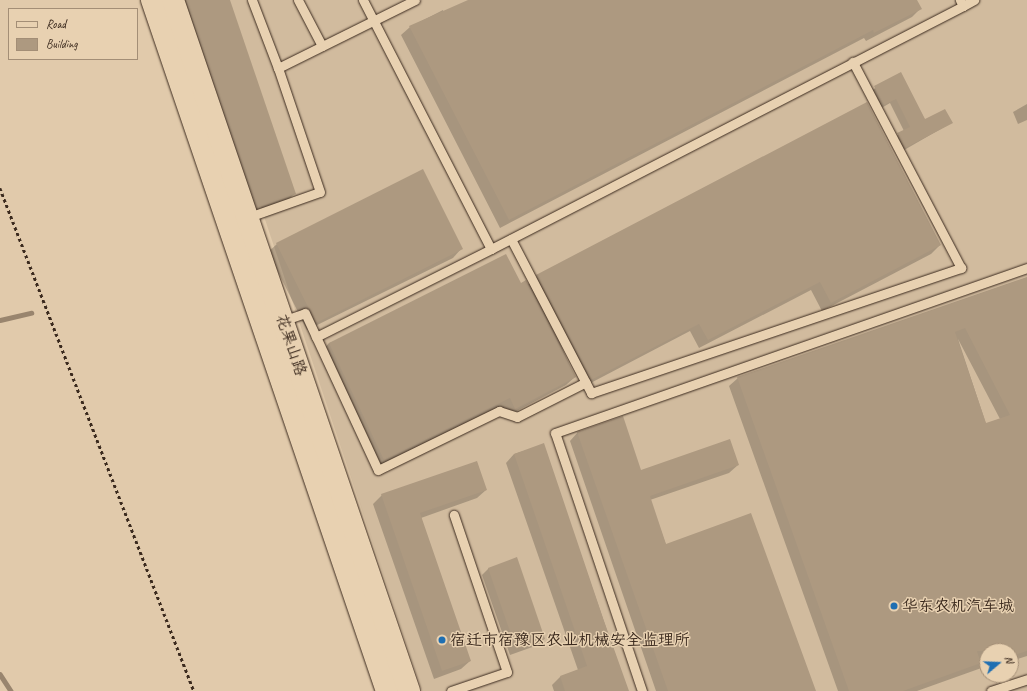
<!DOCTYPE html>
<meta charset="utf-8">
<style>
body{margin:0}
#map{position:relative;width:1027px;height:691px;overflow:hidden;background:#e1caab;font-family:Caveat,"LXGW WenKai TC",sans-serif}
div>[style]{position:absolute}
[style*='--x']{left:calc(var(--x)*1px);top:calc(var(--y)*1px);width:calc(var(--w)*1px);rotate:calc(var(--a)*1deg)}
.built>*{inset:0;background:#d1bb9e}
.shadow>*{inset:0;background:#0003}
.stream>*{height:4.5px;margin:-2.25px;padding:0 2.25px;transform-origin:2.25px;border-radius:2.25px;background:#99856e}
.building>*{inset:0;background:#ad9980}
.path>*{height:2.5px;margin-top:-1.25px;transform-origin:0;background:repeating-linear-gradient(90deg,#3b2a1e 0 3px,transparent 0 6px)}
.roads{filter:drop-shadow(0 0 1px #3b2a1e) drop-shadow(0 0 1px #3b2a1e)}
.service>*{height:9px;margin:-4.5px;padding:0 4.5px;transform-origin:4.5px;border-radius:4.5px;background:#e8d1b1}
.tertiary>*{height:22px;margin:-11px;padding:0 11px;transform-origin:11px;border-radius:11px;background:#e8d1b1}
.dots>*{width:11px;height:11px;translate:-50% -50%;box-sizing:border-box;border:2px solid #e8d1b1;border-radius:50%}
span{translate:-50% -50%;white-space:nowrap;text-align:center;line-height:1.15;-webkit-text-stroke:3px #e8d1b1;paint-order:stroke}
.street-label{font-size:16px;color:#3b2a1e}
.poi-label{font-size:16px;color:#3b2a1e}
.left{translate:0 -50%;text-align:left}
.legend{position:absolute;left:8px;top:8px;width:130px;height:52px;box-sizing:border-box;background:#e8d1b1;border:1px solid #a38e76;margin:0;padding:5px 7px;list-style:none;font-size:12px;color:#3b2a1e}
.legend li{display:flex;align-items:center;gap:8px;height:20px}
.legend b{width:20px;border:1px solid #a38e76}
.north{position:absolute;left:979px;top:643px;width:40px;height:40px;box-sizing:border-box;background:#e8d1b1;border:1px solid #a38e76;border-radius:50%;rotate:71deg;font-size:11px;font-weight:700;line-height:16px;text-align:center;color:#3b2a1e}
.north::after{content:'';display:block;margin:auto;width:14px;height:18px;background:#1f6fb2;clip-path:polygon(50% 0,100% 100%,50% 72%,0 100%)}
</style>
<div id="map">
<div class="built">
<div style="clip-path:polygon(evenodd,192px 0,1027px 0,1027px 691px,422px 691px,192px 0,987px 651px,1011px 651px,1011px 675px,987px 675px,987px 651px)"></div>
</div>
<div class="shadow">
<div style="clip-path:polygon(176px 0,229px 0,294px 194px,286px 202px,249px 216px)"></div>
<div style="clip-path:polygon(471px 0,916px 0,920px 9px,912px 17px,866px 41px,864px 38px,500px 228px,401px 35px,410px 27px,443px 10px,444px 14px)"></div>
<div style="clip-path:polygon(900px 73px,925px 120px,951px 123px,899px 153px,892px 139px,904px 131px,890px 103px,878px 110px,869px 92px)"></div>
<div style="clip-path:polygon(1027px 104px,1027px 120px,1018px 124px,1013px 112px)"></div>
<div style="clip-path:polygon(277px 244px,461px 249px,453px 258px,307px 330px,268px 252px)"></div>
<div style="clip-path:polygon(940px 245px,931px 254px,822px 311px,811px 290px,699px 348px,690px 331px,583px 387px,558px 339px,575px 377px,566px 385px,507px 416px,501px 406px,375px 468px,321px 352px,329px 343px,521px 284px,527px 285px,537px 276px)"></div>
<div style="clip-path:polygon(evenodd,1027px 278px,1027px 656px,1011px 661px,1011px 651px,987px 651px,987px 666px,917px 691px,838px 691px,729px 386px,738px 378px,1027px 278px,958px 339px,1000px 419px,986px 424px,958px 339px)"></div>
<div style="clip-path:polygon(578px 432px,641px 471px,738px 465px,729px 473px,650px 500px,666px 545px,815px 691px,656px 691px,570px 441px)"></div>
<div style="clip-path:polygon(543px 445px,628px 691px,554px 691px,552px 685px,560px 677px,578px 670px,506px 463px,514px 454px)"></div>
<div style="clip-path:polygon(486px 490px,477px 498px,421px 518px,470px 661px,461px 669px,434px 679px,373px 504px,382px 495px)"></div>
<div style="clip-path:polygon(489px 568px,544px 639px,538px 645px,510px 655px,482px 575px)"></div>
</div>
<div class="stream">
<div style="--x:0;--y:320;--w:32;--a:-13"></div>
<div style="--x:0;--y:674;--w:20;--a:57"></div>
</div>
<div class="building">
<div style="clip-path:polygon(187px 0,230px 0,296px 194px,257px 208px)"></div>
<div style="clip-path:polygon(468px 0,917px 0,922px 9px,874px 33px,873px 30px,509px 220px,409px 26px)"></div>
<div style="clip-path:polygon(901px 72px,925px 119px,945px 109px,953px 123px,905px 148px,897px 133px,910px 127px,896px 99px,884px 105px,874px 86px)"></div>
<div style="clip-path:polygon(867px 102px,941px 245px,831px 303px,820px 282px,708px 340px,699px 324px,591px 380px,536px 275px)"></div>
<div style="clip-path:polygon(423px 169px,463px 249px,316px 323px,276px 243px)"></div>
<div style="clip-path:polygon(506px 254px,521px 283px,526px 280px,576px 377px,515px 409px,510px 398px,384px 460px,329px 343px)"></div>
<div style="clip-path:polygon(evenodd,1027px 277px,1027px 651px,1011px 656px,1011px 651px,977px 651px,981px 663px,903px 691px,849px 691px,737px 377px,1027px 277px,965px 328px,1010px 415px,986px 423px,955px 332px,965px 328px)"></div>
<div style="clip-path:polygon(623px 416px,641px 470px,730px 439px,739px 465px,650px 496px,666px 544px,751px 513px,816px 691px,668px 691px,577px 432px)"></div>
<div style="clip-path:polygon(544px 443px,604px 621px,629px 691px,565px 691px,560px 676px,587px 666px,514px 454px)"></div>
<div style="clip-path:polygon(477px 461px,487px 490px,420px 513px,471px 661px,442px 671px,381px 494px)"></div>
<div style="clip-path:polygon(517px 557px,545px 639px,516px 649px,488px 568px)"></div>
</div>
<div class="path">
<div style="--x:0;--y:188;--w:539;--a:68.91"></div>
</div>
<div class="roads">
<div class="service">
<div style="--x:252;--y:0;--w:73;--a:69.1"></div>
<div style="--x:298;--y:0;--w:52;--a:62.4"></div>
<div style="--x:363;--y:0;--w:280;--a:62.8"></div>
<div style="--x:491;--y:249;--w:531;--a:-27.24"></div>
<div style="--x:963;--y:6;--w:7;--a:-117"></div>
<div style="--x:963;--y:6;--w:13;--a:-29"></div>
<div style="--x:246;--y:218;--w:78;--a:-19.4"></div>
<div style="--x:320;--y:192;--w:131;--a:-108.7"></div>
<div style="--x:278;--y:68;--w:153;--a:-26.4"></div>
<div style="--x:511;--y:239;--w:174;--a:62.5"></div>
<div style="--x:591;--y:393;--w:391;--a:-18.7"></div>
<div style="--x:961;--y:268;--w:233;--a:-117.7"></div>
<div style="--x:282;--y:321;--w:24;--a:-19"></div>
<div style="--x:305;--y:313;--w:173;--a:65.1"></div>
<div style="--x:378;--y:470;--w:135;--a:-26"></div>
<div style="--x:499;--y:411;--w:19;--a:18"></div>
<div style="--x:517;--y:417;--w:77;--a:-26.9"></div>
<div style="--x:316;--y:337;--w:196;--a:-26.7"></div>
<div style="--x:451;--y:691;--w:59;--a:-18.7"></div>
<div style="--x:507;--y:672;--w:166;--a:-108.7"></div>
<div style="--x:642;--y:691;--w:272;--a:-108.6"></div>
<div style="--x:555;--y:433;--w:500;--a:-19.27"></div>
<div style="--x:991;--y:691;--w:38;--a:-18"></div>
</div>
<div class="tertiary">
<div style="--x:152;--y:0;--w:730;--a:71.22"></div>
<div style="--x:173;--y:0;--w:730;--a:71.14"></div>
</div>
</div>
<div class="dots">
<div style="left:894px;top:606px;background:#1f6fb2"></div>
<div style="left:442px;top:640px;background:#1f6fb2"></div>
</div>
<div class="street-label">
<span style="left:291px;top:345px;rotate:71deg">花果山路</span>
</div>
<div class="poi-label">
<span class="left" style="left:902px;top:606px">华东农机汽车城</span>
<span class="left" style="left:450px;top:640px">宿迁市宿豫区农业机械安全监理所</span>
</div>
<ul class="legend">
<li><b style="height:5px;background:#e8d1b1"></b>Road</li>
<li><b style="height:11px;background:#ad9980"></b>Building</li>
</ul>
<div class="north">N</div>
</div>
